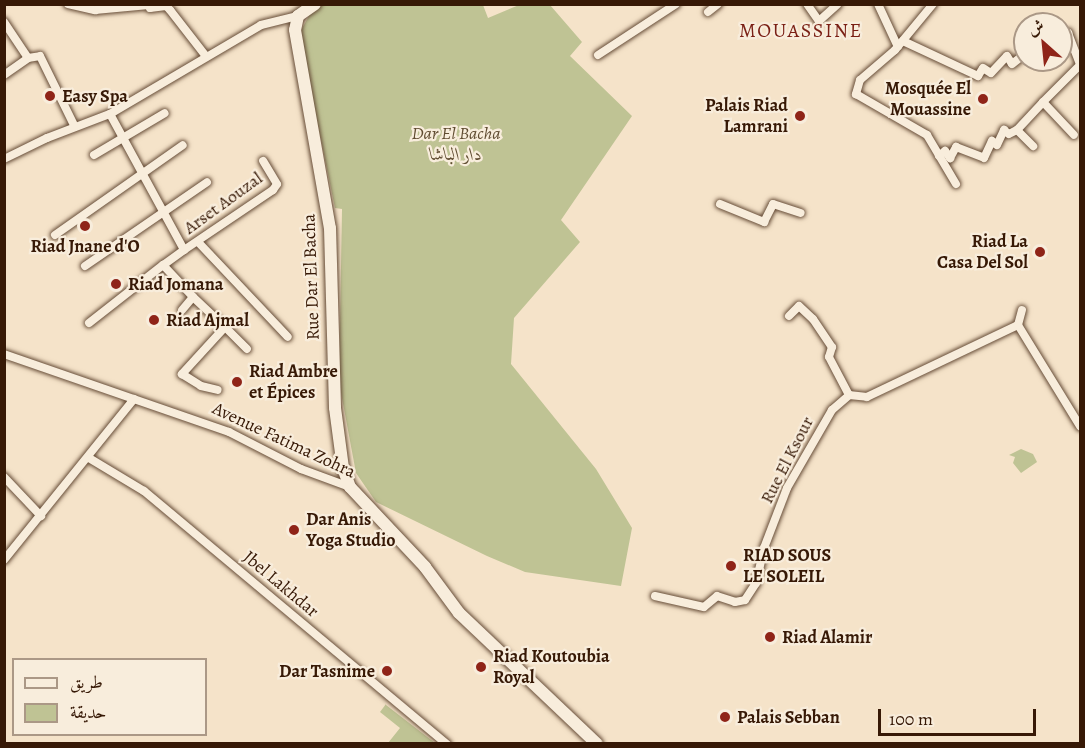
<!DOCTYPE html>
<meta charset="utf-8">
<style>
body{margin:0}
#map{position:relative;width:1085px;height:748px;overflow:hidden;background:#f5e3c9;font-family:Alegreya,Amiri,serif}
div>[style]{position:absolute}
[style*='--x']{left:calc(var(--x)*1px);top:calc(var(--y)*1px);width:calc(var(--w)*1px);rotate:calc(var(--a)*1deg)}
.green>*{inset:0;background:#bfc394}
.roads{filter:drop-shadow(0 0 2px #664c37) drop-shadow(0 0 2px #664c37)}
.street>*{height:8px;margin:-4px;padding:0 4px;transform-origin:4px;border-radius:4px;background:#f8eddc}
.secondary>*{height:12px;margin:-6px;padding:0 6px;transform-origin:6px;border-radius:6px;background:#f8eddc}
.dots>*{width:16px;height:16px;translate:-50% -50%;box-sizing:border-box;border:3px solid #f8eddc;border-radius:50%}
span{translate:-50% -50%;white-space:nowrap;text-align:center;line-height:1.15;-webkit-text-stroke:4.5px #f8eddc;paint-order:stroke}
.poi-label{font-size:18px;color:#371906;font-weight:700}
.right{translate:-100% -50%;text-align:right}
.left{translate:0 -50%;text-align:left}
.park-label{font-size:18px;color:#604c31;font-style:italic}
.street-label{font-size:18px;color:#371906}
.neighbourhood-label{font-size:20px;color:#7a1f14;letter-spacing:1.5px}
.frame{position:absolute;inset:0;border:6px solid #371906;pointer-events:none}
.legend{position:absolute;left:12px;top:658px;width:195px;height:78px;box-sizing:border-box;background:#f8eddc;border:2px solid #ab9886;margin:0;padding:8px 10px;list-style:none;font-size:18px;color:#371906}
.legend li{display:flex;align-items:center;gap:12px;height:30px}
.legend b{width:30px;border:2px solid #ab9886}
.north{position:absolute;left:1013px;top:12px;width:60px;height:60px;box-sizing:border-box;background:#f8eddc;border:2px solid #ab9886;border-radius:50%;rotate:333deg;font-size:16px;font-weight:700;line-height:24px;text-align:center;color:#371906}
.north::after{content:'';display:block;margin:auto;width:21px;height:27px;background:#8f2418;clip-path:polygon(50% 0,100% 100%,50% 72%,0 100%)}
.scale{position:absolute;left:878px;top:709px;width:158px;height:27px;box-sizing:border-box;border:3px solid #371906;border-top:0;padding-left:8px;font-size:18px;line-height:21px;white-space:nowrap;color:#371906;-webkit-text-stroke:4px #f8eddc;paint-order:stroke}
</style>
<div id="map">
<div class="green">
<div style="clip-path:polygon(322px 5px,483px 5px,488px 18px,519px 5px,550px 5px,582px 42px,570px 56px,632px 116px,561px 220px,580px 242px,514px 318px,511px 364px,596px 469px,632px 528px,621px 586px,525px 572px,487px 556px,376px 502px,356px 473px,339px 382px,342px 209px,335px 208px,299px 34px,310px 14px)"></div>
<div style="clip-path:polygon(1021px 449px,1033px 454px,1037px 462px,1021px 473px,1013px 463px,1015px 457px,1009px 455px)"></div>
<div style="clip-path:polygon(386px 704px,386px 705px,435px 743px,388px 743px,400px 728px,380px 712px)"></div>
</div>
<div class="roads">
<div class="street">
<div style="--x:68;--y:4;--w:28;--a:13"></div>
<div style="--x:95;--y:10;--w:54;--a:-5.3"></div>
<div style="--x:149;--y:4;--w:4;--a:76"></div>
<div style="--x:150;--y:8;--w:16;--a:-7"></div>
<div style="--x:166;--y:6;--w:6;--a:45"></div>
<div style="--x:170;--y:10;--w:57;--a:52.1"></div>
<div style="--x:807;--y:4;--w:21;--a:55"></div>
<div style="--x:819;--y:21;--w:25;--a:-42"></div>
<div style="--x:878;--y:4;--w:47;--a:65.1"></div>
<div style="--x:933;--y:4;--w:60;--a:129.6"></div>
<div style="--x:895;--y:50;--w:46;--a:139.4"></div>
<div style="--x:860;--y:80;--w:15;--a:106"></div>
<div style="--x:856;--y:94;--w:82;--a:30"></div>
<div style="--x:927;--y:135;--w:57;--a:59.4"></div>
<div style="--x:708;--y:12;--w:13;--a:-39"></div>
<div style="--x:4;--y:22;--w:43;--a:56.3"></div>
<div style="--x:1061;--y:36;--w:8;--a:-23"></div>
<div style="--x:1068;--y:33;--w:33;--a:69"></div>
<div style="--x:903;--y:41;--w:83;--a:25"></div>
<div style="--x:978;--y:76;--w:9;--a:-58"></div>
<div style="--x:983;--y:68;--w:9;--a:32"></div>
<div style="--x:991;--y:73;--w:23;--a:-47"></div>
<div style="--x:1007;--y:56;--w:9;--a:58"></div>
<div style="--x:1012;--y:64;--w:16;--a:-38"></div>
<div style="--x:598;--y:55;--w:93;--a:-33.2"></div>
<div style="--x:4;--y:75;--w:29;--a:-35"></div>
<div style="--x:28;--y:58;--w:12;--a:-9"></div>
<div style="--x:40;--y:56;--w:79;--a:63.8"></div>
<div style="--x:1043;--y:102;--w:52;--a:-45"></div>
<div style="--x:110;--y:114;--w:155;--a:61.4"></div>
<div style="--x:184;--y:250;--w:26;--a:144"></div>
<div style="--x:163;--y:265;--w:44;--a:46.8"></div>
<div style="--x:193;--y:297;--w:17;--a:130"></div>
<div style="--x:1017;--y:130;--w:38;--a:-47"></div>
<div style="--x:1043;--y:102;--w:45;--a:46.8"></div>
<div style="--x:94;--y:155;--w:82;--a:-30.6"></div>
<div style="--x:939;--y:156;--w:8;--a:-40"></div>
<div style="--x:945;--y:151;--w:9;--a:54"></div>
<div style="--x:950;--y:158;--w:13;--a:-61"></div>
<div style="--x:956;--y:147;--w:30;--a:21"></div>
<div style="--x:984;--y:158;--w:19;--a:-65"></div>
<div style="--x:992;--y:141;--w:6;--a:39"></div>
<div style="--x:997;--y:145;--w:17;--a:-65"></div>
<div style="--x:1004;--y:130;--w:6;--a:39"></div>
<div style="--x:1009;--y:134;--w:9;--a:-27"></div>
<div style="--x:1017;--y:130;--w:23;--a:45"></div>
<div style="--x:4;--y:159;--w:48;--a:-26"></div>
<div style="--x:47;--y:138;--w:67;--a:-20.9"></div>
<div style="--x:110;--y:114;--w:175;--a:-30.5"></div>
<div style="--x:261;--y:25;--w:38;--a:-14"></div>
<div style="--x:720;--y:204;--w:48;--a:22.2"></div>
<div style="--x:764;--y:222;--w:20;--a:-63"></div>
<div style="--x:773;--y:204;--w:29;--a:18"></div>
<div style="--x:55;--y:235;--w:156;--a:-35.1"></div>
<div style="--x:199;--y:243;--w:129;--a:46.6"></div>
<div style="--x:184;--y:250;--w:107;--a:-34"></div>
<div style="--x:273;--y:190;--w:7;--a:-56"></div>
<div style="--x:277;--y:184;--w:27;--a:-121"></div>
<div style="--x:85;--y:266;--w:148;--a:-34.5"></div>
<div style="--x:193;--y:297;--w:44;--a:43.2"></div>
<div style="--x:225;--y:327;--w:64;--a:132.5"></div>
<div style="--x:182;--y:374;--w:22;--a:32"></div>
<div style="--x:201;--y:386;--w:17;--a:13"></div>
<div style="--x:1022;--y:310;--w:16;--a:105"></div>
<div style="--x:1018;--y:325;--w:119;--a:58.5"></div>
<div style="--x:789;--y:316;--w:14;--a:-45"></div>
<div style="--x:799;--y:306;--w:19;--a:43"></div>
<div style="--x:813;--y:319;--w:34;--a:56"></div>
<div style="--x:832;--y:347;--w:10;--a:107"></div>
<div style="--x:829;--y:357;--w:43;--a:62.2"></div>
<div style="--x:89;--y:323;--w:94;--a:-38.1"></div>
<div style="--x:225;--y:327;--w:31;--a:45"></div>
<div style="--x:4;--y:354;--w:238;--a:19.1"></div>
<div style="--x:229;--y:432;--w:81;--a:27.2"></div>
<div style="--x:301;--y:469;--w:52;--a:20.2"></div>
<div style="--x:89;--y:458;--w:64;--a:31"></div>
<div style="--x:144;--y:491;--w:395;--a:39.9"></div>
<div style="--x:4;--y:477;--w:54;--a:46.5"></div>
<div style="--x:4;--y:560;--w:207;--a:-51.1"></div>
<div style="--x:655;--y:596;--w:50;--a:12.7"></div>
<div style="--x:704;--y:607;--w:17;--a:-40"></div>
<div style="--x:717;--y:596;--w:19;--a:18"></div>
<div style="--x:735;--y:602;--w:10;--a:-11"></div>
<div style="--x:745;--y:600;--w:20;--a:-57"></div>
<div style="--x:756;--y:583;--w:36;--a:-77"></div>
<div style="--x:764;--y:548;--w:64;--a:-69"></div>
<div style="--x:787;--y:488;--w:90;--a:-60"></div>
<div style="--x:832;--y:410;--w:23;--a:-41"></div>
<div style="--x:849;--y:395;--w:18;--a:6"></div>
<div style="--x:867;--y:397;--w:167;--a:-25.5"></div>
</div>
<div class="secondary">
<div style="--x:315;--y:4;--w:21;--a:145"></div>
<div style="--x:298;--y:16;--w:14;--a:102"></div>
<div style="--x:295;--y:30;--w:201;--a:80"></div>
<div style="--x:330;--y:228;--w:180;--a:88.4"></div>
<div style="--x:335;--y:408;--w:61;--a:82.4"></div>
<div style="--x:343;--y:468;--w:20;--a:70"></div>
<div style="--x:350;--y:487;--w:110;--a:46.8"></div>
<div style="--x:425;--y:567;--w:57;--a:53.5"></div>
<div style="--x:459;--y:613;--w:190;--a:43.5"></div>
</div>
</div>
<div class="dots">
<div style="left:50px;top:96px;background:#8f2418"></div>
<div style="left:983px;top:99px;background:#8f2418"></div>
<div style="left:800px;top:116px;background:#8f2418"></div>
<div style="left:85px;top:226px;background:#8f2418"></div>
<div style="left:1040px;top:252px;background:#8f2418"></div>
<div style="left:116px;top:284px;background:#8f2418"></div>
<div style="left:154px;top:320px;background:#8f2418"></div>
<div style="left:237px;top:382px;background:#8f2418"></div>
<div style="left:294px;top:530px;background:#8f2418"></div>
<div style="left:731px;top:566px;background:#8f2418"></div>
<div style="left:770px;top:637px;background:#8f2418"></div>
<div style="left:481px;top:667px;background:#8f2418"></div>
<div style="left:387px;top:671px;background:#8f2418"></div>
<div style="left:725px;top:717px;background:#8f2418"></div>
</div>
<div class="poi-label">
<span class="right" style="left:971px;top:99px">Mosquée El<br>Mouassine</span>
<span class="left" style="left:62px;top:96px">Easy Spa</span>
<span class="right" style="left:788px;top:116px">Palais Riad<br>Lamrani</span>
<span class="right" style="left:1028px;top:252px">Riad La<br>Casa Del Sol</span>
<span style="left:85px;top:246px">Riad Jnane d'O</span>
<span class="left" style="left:128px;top:284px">Riad Jomana</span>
<span class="left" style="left:166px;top:320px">Riad Ajmal</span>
<span class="left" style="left:249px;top:382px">Riad Ambre<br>et Épices</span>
<span class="left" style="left:306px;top:530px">Dar Anis<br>Yoga Studio</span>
<span class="left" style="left:743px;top:566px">RIAD SOUS<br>LE SOLEIL</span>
<span class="left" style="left:782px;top:637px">Riad Alamir</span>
<span class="left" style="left:493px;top:667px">Riad Koutoubia<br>Royal</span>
<span class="right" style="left:375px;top:671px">Dar Tasnime</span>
<span class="left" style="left:737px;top:717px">Palais Sebban</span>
</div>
<div class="park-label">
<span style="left:456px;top:144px">Dar El Bacha<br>دار الباشا</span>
</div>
<div class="street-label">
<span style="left:223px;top:203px;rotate:-36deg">Arset Aouzal</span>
<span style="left:311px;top:277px;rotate:-92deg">Rue Dar El Bacha</span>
<span style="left:284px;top:440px;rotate:25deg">Avenue Fatima Zohra</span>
<span style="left:787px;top:460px;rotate:-63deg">Rue El Ksour</span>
<span style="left:281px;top:584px;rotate:40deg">Jbel Lakhdar</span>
</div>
<div class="neighbourhood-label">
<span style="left:801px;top:30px">MOUASSINE</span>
</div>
<div class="frame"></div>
<ul class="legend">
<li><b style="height:8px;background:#f8eddc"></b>طريق</li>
<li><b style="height:16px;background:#bfc394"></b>حديقة</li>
</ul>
<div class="north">ش</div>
<div class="scale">100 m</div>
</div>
